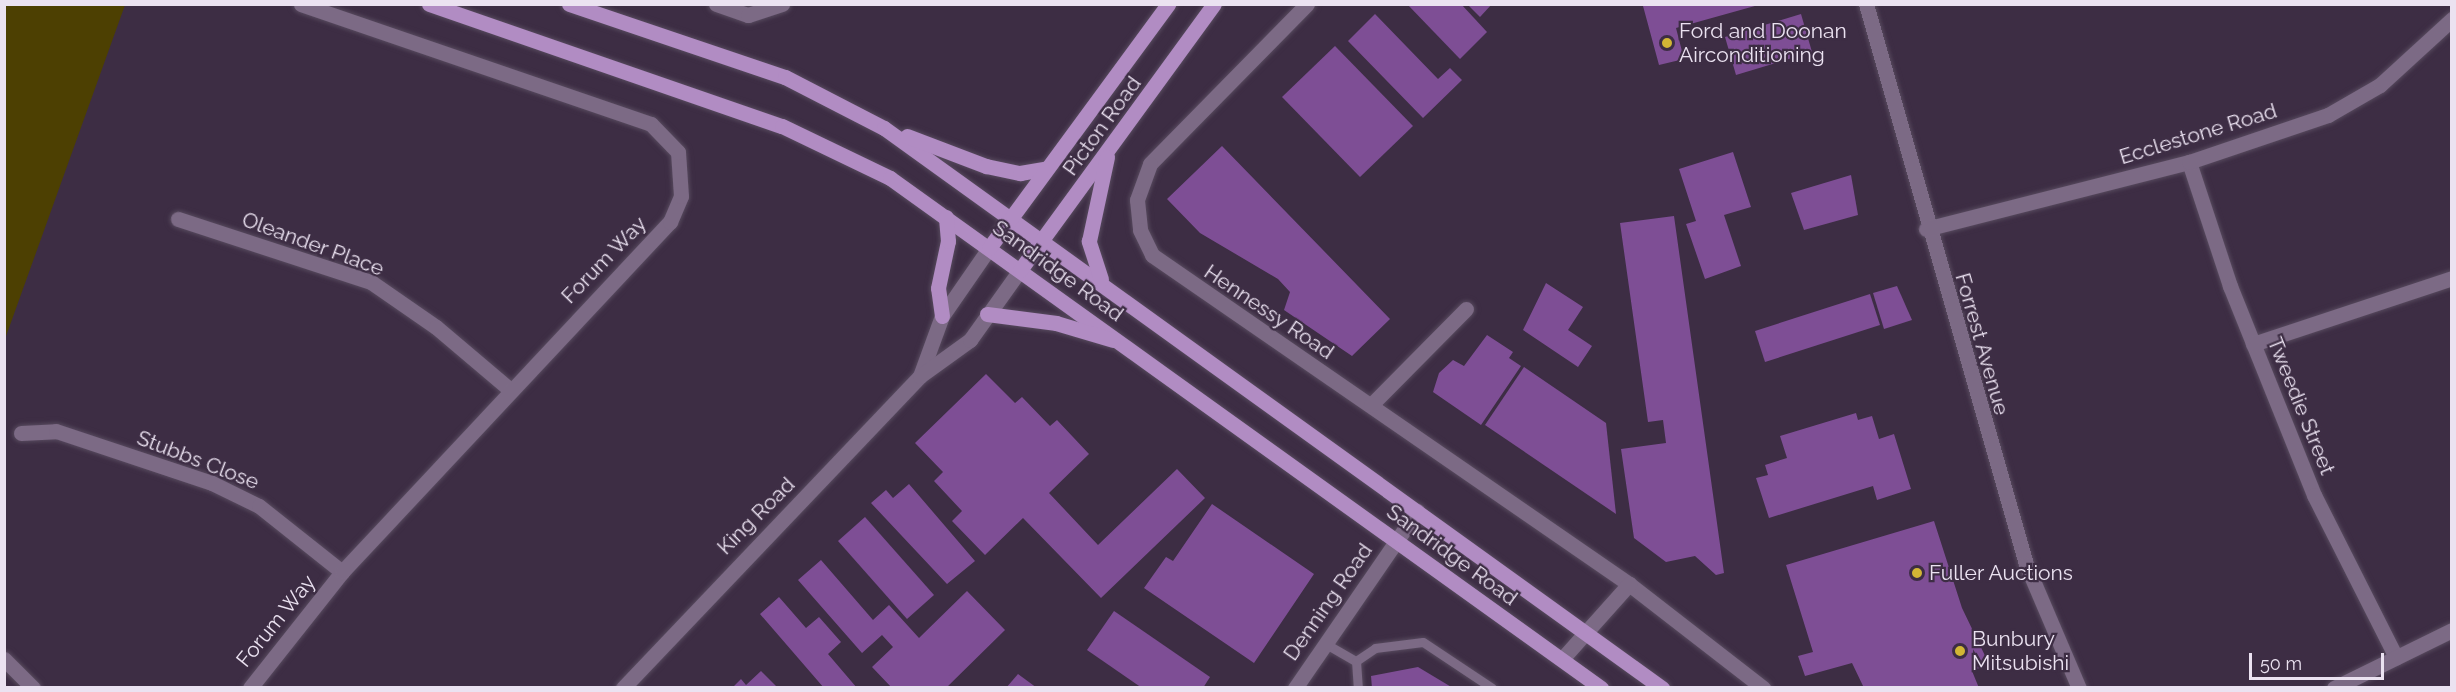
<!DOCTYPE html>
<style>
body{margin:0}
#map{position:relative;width:2456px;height:692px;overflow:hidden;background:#3d2d44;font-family:Raleway,sans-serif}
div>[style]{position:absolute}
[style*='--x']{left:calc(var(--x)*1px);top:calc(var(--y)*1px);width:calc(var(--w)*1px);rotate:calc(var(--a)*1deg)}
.green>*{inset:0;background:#4d4002}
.building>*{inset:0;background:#7e4e95}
.roads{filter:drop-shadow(0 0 2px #574a5e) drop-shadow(0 0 2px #574a5e)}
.lane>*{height:9px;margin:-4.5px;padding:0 4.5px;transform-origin:4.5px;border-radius:4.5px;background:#7c6a85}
.street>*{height:15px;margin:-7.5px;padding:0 7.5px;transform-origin:7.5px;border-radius:7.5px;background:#7c6a85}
.secondary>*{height:15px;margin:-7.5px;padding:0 7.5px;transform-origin:7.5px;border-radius:7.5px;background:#7c6a85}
.primary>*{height:15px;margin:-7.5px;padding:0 7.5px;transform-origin:7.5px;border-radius:7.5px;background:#b18cc3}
.dots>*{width:16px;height:16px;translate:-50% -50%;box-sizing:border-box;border:3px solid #3d2d44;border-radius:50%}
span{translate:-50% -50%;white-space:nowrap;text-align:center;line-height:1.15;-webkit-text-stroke:4.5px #3d2d44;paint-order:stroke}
.poi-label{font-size:21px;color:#ebe2f1}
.left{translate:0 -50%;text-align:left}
.street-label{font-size:21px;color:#ebe2f1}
.frame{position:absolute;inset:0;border:6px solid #ebe2f1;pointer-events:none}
.scale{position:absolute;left:2249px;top:653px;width:135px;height:27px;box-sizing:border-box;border:3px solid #ebe2f1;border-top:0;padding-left:8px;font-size:18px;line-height:21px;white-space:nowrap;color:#ebe2f1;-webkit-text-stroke:4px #3d2d44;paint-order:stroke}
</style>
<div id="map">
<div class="green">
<div style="clip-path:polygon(5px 4px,125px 5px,5px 339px,4px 5px)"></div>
</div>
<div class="building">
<div style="clip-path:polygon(1407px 4px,1461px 4px,1487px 32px,1460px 59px)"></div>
<div style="clip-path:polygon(1467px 4px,1492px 4px,1480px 17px)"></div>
<div style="clip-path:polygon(1762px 4px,1676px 28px,1684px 59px,1659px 65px,1643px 6px)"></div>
<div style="clip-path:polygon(1375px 14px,1438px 79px,1450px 68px,1462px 80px,1423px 118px,1348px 41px)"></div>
<div style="clip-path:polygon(1801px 14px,1812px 52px,1736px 75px,1725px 37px)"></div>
<div style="clip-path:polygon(1335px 46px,1413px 126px,1360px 177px,1282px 97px)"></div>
<div style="clip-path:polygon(1222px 146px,1390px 319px,1352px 356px,1284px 310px,1290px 292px,1278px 279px,1200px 233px,1167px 199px)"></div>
<div style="clip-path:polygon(1733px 152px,1751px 207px,1724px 215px,1741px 266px,1705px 279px,1686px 224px,1696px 221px,1679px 169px)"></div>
<div style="clip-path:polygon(1851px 175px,1858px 215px,1804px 230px,1791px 193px)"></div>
<div style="clip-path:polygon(1674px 216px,1724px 573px,1716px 575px,1695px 556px,1666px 562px,1634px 538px,1621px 449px,1666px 443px,1663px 420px,1648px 422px,1620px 223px)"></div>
<div style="clip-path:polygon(1546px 283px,1583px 307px,1568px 330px,1592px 346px,1578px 367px,1523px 330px)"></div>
<div style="clip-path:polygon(1897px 286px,1912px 320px,1884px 329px,1873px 293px)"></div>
<div style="clip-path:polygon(1870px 294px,1880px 325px,1765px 362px,1755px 331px)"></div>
<div style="clip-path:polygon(1487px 335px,1513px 352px,1509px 358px,1521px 366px,1481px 425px,1433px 392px,1439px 373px,1453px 360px,1464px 366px)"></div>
<div style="clip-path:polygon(1524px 367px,1606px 423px,1616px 514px,1485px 425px)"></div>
<div style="clip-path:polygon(986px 374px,1015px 403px,1022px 397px,1050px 426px,1057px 420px,1089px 454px,1049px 493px,1098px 545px,1177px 469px,1205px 498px,1101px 598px,1023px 518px,985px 555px,952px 521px,962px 511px,934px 481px,943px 472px,915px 443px)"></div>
<div style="clip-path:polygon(1856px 413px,1858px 420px,1872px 416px,1879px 439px,1894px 434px,1911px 489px,1877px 500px,1873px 486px,1769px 518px,1756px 478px,1768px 475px,1765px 465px,1787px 458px,1780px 436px)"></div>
<div style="clip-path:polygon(909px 484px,975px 561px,947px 584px,871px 503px,886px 490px,893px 498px)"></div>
<div style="clip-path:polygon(1212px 504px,1314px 574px,1254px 663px,1144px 588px,1166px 557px,1173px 561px)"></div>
<div style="clip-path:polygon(865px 517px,934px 595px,907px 619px,838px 541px)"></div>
<div style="clip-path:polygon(1934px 521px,1962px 608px,1989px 664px,1972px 671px,1979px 688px,1864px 688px,1852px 663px,1805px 676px,1798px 656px,1813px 652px,1786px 565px)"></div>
<div style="clip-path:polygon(821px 560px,873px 620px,889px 605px,919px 638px,967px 591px,1005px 630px,946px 688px,892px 688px,872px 667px,893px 647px,882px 635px,862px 653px,798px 580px)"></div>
<div style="clip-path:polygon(779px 597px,806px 628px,819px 617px,841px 642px,828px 654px,857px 688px,824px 688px,760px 614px)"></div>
<div style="clip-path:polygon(1114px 611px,1210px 677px,1203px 688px,1142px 688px,1087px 650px)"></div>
<div style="clip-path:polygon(1418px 667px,1453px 688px,1372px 688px,1371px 676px)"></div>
<div style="clip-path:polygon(761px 671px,778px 688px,732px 688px,741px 679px,746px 685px)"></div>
<div style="clip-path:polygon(1018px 674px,1037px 688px,1006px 688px)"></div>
</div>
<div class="roads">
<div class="lane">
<div style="--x:1326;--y:644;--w:34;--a:30"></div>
<div style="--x:1356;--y:661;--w:23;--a:-34"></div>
<div style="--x:1375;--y:648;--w:48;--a:-7.1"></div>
<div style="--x:1423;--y:642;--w:83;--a:33.7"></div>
<div style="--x:1356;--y:661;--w:27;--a:86"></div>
</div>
<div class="street">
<div style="--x:716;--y:4;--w:34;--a:19"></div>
<div style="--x:748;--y:15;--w:36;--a:-18"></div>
<div style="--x:1307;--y:4;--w:224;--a:134.5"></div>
<div style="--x:1150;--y:164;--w:38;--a:110"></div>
<div style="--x:1137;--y:200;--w:30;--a:84"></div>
<div style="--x:1140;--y:230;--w:28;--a:64"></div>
<div style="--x:1152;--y:255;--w:579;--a:34.6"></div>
<div style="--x:1629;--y:584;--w:170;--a:37.8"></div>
<div style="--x:2189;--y:162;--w:131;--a:71.7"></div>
<div style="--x:2230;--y:286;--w:225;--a:68.1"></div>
<div style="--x:2314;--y:495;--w:182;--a:63.2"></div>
<div style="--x:178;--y:219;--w:203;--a:18.1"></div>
<div style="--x:371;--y:282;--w:79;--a:34.7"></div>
<div style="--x:436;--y:327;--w:96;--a:40.3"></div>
<div style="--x:2253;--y:344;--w:210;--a:-18.3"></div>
<div style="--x:1371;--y:405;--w:135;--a:-45.3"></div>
<div style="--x:21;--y:433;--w:35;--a:-3"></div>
<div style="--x:56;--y:431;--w:164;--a:18.4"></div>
<div style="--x:212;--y:483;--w:52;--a:26.1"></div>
<div style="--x:259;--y:506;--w:106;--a:38.5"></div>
<div style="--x:4;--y:659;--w:41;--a:45"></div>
<div style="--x:1562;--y:659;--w:101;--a:-48.2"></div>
<div style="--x:250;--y:688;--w:148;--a:-51.6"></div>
<div style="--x:342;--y:572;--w:480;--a:-46.9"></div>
<div style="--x:670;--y:222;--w:28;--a:-67"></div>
<div style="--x:681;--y:196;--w:44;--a:-93.9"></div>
<div style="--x:678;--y:152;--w:39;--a:-134"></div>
<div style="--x:651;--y:124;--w:370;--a:-161.1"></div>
<div style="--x:1295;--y:688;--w:215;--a:-55.4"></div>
<div style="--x:2334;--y:688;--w:131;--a:-26.2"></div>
</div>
<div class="secondary">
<div style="--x:1866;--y:4;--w:582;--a:74.05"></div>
<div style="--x:2026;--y:564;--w:135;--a:66.9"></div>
<div style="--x:1926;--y:229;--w:271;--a:-14.3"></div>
<div style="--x:2189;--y:162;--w:147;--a:-18.7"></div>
<div style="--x:2328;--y:115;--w:60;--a:-30"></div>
<div style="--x:2380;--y:85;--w:98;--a:-42.5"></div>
<div style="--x:920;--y:376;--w:64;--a:-69.9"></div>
<div style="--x:942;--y:316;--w:83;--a:-55.3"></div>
<div style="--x:623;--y:688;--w:431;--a:-46.4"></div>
<div style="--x:920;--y:376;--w:62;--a:-35.8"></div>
<div style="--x:970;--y:340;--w:86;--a:-54.5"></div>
</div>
<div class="primary">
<div style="--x:429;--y:4;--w:373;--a:19.1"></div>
<div style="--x:782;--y:126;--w:120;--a:25.7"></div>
<div style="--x:890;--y:178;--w:875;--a:35.65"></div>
<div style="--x:569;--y:4;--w:228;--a:18.7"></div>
<div style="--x:785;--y:77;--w:111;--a:27.3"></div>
<div style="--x:884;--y:128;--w:959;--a:35.75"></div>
<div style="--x:907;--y:136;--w:85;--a:20.8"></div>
<div style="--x:986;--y:166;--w:35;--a:12"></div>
<div style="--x:1020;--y:173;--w:27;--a:-10"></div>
<div style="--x:989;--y:248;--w:303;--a:-53.7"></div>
<div style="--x:1020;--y:270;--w:329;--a:-53.9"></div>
<div style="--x:1101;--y:279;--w:40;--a:-108"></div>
<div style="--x:1089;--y:241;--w:86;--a:-77.9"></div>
<div style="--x:987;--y:314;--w:70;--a:7.4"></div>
<div style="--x:1056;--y:323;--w:59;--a:16.6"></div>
<div style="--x:942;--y:316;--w:28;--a:-98"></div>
<div style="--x:938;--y:288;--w:48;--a:-78"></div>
<div style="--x:948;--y:241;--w:24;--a:-95"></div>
</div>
</div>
<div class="dots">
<div style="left:1667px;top:43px;background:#d2b635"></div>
<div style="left:1917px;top:573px;background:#d2b635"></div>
<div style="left:1960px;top:651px;background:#d2b635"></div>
</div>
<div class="poi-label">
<span class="left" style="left:1679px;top:43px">Ford and Doonan<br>Airconditioning</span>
<span class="left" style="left:1929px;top:573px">Fuller Auctions</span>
<span class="left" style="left:1972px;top:651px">Bunbury<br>Mitsubishi</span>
</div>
<div class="street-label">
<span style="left:1102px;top:126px;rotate:-54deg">Picton Road</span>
<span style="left:2198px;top:134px;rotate:-17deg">Ecclestone Road</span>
<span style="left:313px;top:244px;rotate:20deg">Oleander Place</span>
<span style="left:604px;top:260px;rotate:-46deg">Forum Way</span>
<span style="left:1058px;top:271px;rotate:36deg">Sandridge Road</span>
<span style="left:1269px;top:312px;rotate:34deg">Hennessy Road</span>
<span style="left:1982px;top:344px;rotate:74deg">Forrest Avenue</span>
<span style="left:2301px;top:406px;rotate:68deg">Tweedie Street</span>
<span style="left:198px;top:460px;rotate:21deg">Stubbs Close</span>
<span style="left:756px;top:516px;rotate:-45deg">King Road</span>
<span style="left:1452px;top:555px;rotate:36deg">Sandridge Road</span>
<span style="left:1328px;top:602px;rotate:-55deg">Denning Road</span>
<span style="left:276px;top:621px;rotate:-51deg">Forum Way</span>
</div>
<div class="frame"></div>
<div class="scale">50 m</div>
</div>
